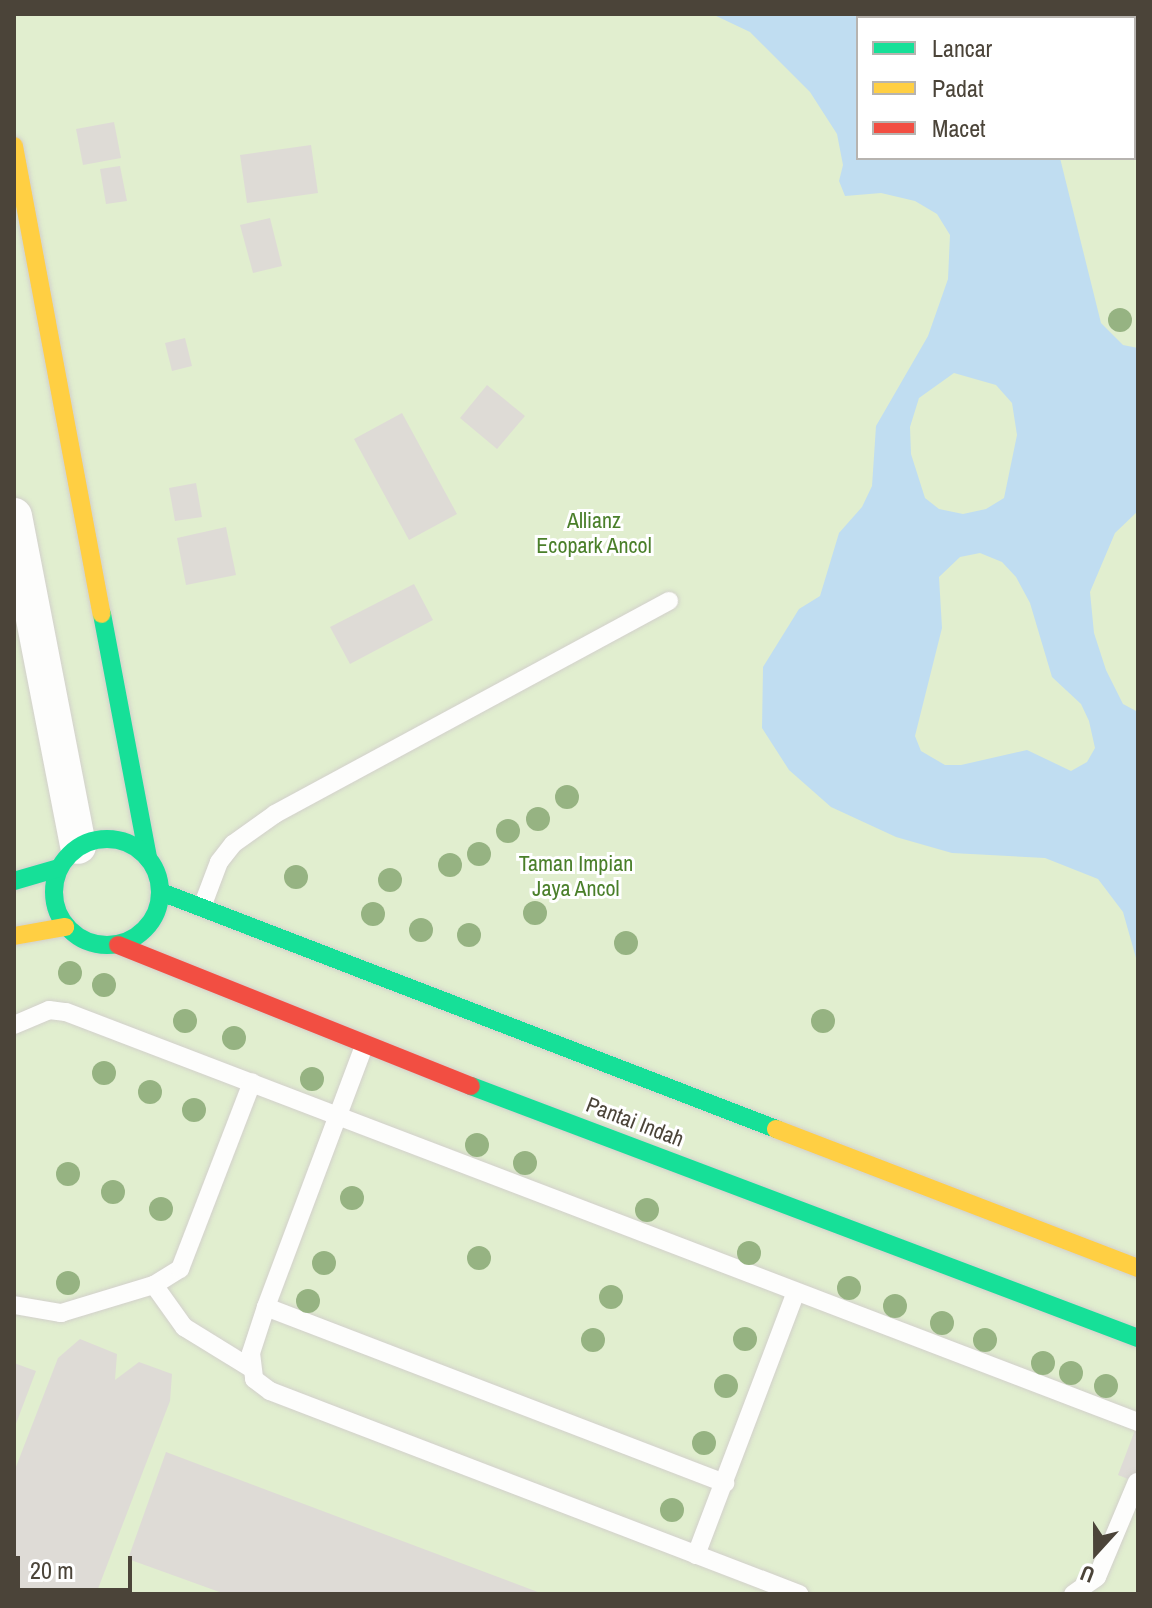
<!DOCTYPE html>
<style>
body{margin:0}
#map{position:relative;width:1152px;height:1608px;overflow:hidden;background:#f4f2ee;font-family:"Archivo Narrow",sans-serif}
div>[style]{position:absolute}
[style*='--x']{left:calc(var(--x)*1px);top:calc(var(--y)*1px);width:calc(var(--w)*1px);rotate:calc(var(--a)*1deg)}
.green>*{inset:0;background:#e1eecf}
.water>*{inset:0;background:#c0ddf1}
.building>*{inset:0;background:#dedbd6}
.roads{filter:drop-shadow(0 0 2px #d2d0cb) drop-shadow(0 0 2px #d2d0cb)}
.lane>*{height:18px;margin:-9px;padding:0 9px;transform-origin:9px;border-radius:9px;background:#fdfdfc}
.street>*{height:36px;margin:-18px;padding:0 18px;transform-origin:18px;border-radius:18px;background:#fdfdfc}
.fast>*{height:18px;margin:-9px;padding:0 9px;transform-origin:9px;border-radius:9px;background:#16e098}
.fast>.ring{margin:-9px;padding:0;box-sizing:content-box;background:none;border:18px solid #16e098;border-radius:50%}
.slow>*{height:18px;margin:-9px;padding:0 9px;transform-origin:9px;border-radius:9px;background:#ffcf43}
.jam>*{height:18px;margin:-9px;padding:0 9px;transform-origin:9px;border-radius:9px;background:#f24e42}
.trees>*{width:24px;height:24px;margin:-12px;border-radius:50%;background:#96b382}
span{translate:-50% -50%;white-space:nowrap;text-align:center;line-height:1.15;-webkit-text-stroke:6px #fff;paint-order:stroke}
.park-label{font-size:22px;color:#4a7f2a}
.street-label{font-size:22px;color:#4b4439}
.frame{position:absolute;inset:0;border:16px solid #4b4439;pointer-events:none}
.legend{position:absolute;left:856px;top:16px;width:280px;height:144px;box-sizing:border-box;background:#fff;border:2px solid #b7b4b0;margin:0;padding:10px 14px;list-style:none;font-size:24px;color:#4b4439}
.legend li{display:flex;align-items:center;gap:16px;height:40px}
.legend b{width:40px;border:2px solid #b7b4b0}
.north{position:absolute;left:1056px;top:1512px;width:80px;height:80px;-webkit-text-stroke:6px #fff;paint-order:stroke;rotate:201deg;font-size:22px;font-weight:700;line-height:32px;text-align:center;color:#4b4439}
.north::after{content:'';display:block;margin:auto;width:28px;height:36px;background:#4b4439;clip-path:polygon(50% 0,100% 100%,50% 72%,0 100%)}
.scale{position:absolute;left:16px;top:1556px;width:116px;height:36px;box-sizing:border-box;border:4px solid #4b4439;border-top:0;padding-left:10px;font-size:24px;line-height:28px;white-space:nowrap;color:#4b4439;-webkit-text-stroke:6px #fff;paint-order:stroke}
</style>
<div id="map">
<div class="green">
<div style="clip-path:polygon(evenodd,14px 14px,1138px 14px,1138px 1594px,14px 1594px,14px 14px,858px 18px,1134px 18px,1134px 158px,858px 158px,858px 18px)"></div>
</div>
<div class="water">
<div style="clip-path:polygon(evenodd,712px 14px,871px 14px,858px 18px,858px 158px,1060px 158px,1101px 323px,1123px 345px,1138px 348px,1138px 511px,1115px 533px,1090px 592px,1094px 633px,1106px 670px,1123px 704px,1138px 712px,1138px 965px,1123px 912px,1098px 879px,1045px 858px,952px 853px,896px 837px,831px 807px,789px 770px,762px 728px,763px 667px,799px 609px,820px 596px,839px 533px,862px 507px,872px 486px,876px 426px,928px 336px,948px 279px,950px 235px,937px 214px,915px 201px,881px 193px,845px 196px,839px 181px,843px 165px,837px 134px,810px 92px,750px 32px,712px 14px,954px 373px,996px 385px,1012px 403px,1017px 435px,1004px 498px,986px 509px,963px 514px,939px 509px,925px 498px,911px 454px,910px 427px,919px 398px,954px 373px,712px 14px,980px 553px,1002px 562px,1016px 577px,1030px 603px,1052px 677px,1081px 704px,1089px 721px,1095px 748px,1087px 762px,1071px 771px,1027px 750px,961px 765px,945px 765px,921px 751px,915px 736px,942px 628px,939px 577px,960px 557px,980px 553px)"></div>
</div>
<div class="building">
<div style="clip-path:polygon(114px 122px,121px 158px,83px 165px,76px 129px)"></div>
<div style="clip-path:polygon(311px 145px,318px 193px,247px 203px,240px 155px)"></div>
<div style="clip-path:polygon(120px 166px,127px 201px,106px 204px,100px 169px)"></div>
<div style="clip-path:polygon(270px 218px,282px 266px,253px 273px,240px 225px)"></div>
<div style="clip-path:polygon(185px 338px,192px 366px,172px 371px,165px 343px)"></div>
<div style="clip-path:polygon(487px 385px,525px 416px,497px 449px,460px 418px)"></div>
<div style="clip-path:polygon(402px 413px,457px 514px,409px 540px,354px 439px)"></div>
<div style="clip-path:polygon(196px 483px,202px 517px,175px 521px,169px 488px)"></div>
<div style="clip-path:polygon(226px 527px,236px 575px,186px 585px,177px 538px)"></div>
<div style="clip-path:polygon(414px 584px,433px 620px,350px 664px,330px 627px)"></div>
<div style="clip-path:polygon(80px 1339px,117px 1354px,115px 1380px,139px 1362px,172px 1374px,170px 1401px,96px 1594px,14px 1594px,14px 1472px,58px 1358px)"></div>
<div style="clip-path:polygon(14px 1363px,36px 1371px,14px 1429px)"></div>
<div style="clip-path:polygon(1135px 1430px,1138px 1431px,1138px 1483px,1118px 1475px)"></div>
<div style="clip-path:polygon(166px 1452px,543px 1594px,225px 1594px,128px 1559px)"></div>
</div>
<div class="roads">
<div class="lane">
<div style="--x:202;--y:907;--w:48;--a:-69.3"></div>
<div style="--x:219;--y:862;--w:23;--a:-52"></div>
<div style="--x:233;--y:844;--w:52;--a:-35.5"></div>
<div style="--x:275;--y:814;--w:448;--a:-28.4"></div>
<div style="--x:14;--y:1025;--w:38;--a:-23"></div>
<div style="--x:49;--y:1010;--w:17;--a:7"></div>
<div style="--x:66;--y:1012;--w:1148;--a:20.93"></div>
<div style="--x:364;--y:1046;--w:279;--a:110.6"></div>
<div style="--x:266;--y:1307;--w:48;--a:108.1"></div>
<div style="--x:251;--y:1353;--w:26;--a:83"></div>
<div style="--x:254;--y:1379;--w:20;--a:37"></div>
<div style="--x:270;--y:1391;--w:567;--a:20.99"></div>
<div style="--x:154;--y:1285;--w:52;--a:54.5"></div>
<div style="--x:184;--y:1327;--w:76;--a:31.6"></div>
<div style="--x:14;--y:1305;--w:48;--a:9.7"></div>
<div style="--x:61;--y:1313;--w:97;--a:-16.8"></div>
<div style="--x:154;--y:1285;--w:31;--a:-32"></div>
<div style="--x:180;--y:1269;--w:200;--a:-68.9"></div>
<div style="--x:266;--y:1307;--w:492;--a:21"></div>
<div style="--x:696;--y:1555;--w:281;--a:-69.2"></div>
<div style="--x:1073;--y:1594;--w:29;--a:-35"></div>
<div style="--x:1097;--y:1577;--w:103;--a:-67.2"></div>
</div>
<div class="street">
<div style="--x:14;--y:516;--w:336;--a:79"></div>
</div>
<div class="fast">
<div style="--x:102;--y:614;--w:247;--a:79.3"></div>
<div class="ring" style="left:54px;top:839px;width:88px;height:88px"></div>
<div style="--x:14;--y:881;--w:47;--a:-16.1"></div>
<div style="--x:161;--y:892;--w:659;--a:21.07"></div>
<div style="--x:471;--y:1086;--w:713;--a:20.7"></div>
</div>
<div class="slow">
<div style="--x:14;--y:146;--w:476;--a:79.4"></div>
<div style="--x:14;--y:936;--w:52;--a:-10"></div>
<div style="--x:776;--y:1129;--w:388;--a:21"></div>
</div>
<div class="jam">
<div style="--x:118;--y:945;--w:380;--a:21.8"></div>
</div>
</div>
<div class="trees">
<div style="left:1120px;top:320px"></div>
<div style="left:567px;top:797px"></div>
<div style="left:538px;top:819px"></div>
<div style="left:508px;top:831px"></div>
<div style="left:479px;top:854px"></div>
<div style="left:450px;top:865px"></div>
<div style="left:296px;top:877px"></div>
<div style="left:390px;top:880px"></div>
<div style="left:535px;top:913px"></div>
<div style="left:373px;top:914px"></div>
<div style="left:421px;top:930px"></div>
<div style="left:469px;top:935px"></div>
<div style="left:626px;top:943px"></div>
<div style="left:70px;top:973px"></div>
<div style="left:104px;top:985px"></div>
<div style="left:185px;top:1021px"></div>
<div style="left:823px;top:1021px"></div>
<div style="left:234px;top:1038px"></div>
<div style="left:104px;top:1073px"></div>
<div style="left:312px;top:1079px"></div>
<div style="left:150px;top:1092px"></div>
<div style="left:194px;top:1110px"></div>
<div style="left:477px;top:1145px"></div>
<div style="left:525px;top:1163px"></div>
<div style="left:68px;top:1174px"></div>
<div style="left:113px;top:1192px"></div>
<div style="left:352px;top:1198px"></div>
<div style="left:161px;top:1209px"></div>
<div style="left:647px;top:1210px"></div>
<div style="left:749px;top:1253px"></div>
<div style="left:479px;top:1258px"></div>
<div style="left:324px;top:1263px"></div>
<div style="left:68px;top:1283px"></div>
<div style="left:849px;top:1288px"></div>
<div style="left:611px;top:1297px"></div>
<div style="left:308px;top:1301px"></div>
<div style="left:895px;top:1306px"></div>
<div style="left:942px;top:1323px"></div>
<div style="left:745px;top:1339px"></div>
<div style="left:593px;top:1340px"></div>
<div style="left:985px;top:1340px"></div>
<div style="left:1043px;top:1363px"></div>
<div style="left:1071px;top:1373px"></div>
<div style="left:726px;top:1386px"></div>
<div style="left:1106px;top:1386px"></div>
<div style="left:704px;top:1443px"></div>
<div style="left:672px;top:1510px"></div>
</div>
<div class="park-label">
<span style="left:594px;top:533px">Allianz<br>Ecopark Ancol</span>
<span style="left:576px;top:876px">Taman Impian<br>Jaya Ancol</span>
</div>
<div class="street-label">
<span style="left:635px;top:1122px;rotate:21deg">Pantai Indah</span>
</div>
<div class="frame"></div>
<ul class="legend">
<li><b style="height:10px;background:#16e098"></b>Lancar</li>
<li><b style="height:10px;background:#ffcf43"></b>Padat</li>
<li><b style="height:10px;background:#f24e42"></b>Macet</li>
</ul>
<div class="north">U</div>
<div class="scale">20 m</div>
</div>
